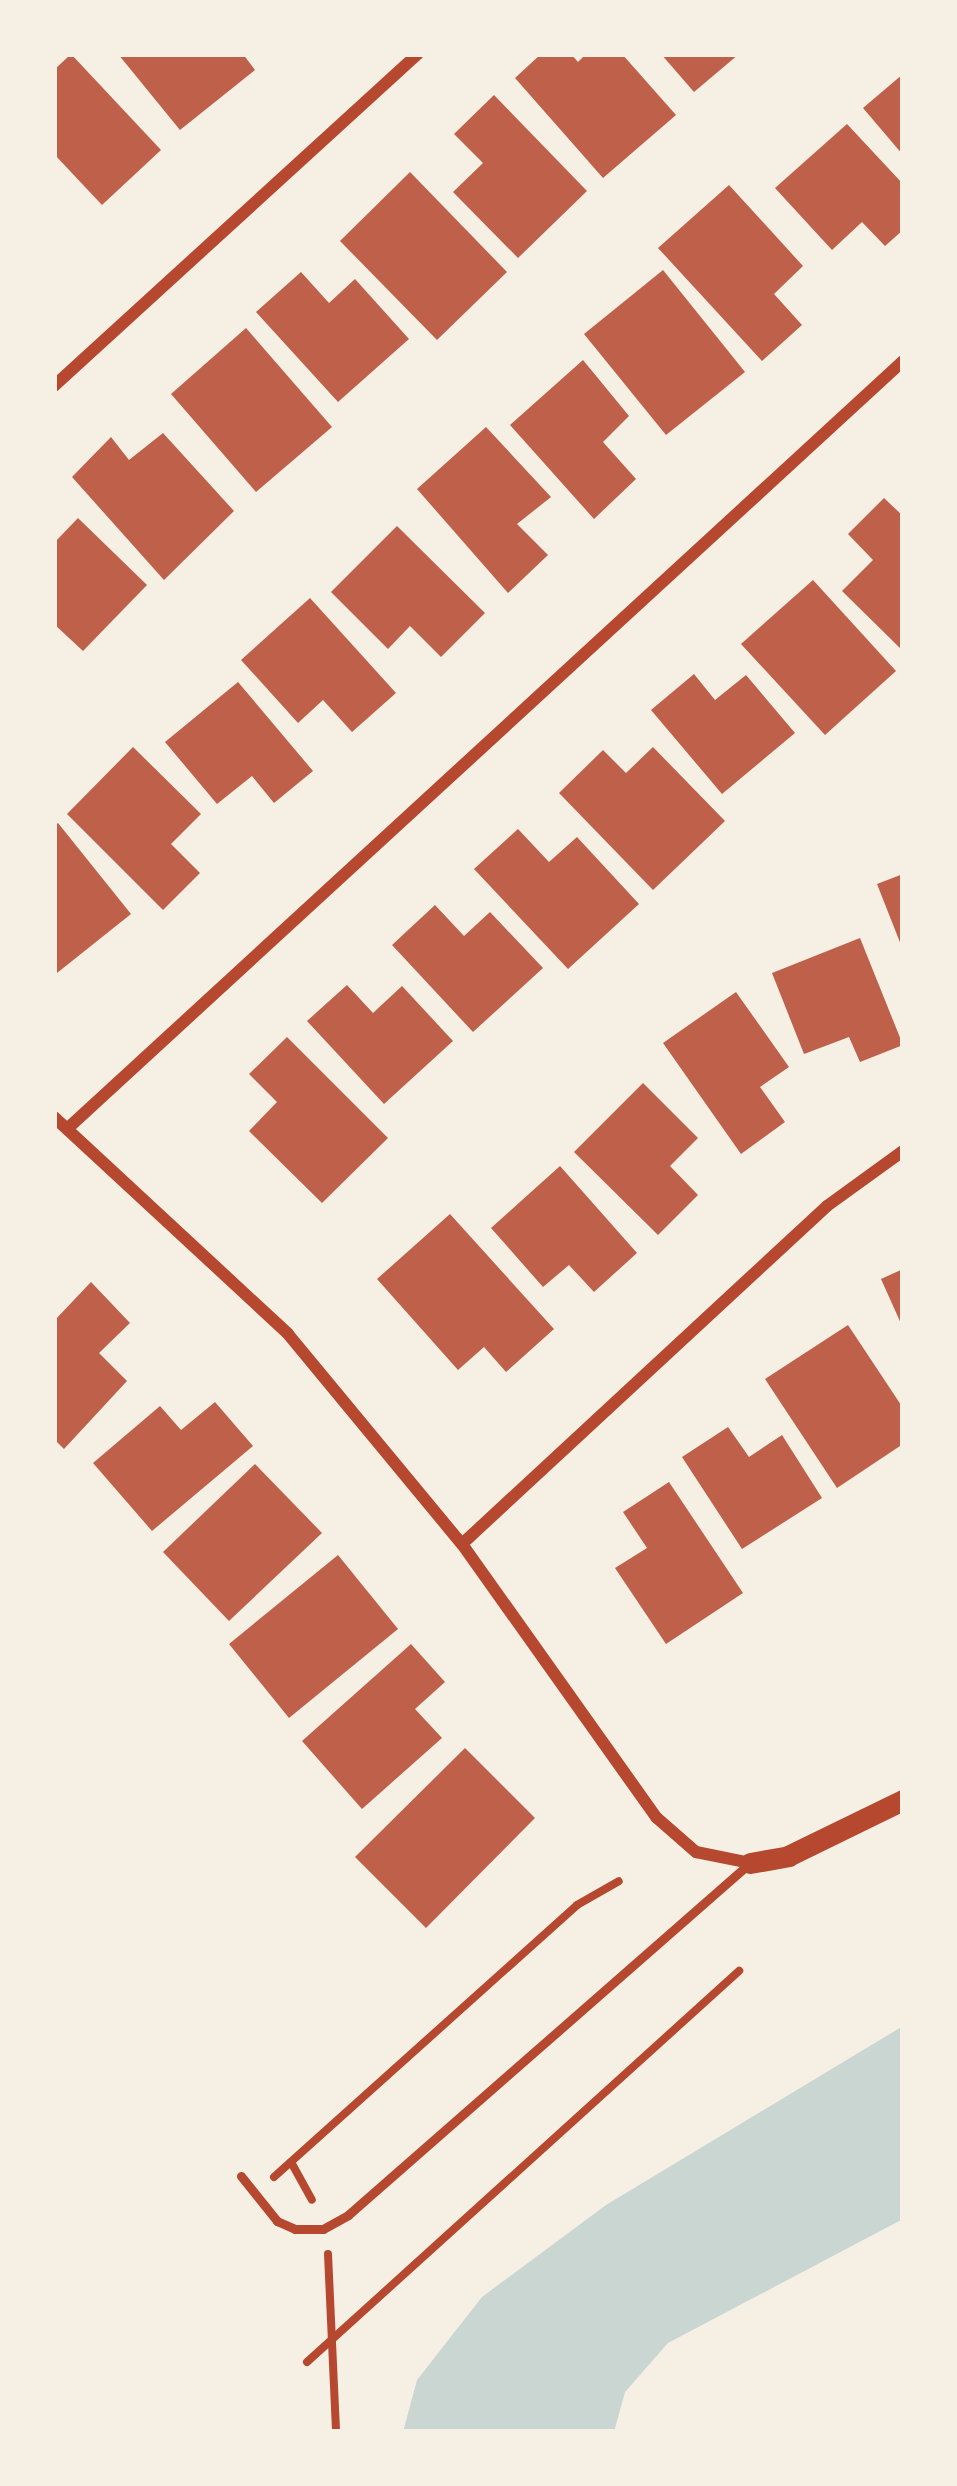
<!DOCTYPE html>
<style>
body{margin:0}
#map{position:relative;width:957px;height:2486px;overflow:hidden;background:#f6efe4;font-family:Barlow,sans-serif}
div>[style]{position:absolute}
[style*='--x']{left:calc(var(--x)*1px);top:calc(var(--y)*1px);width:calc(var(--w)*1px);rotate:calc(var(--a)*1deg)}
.water>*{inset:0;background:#c9d6d2}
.building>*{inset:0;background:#bf614a}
.path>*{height:8px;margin:-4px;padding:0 4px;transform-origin:4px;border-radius:4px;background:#b5482f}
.service>*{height:9px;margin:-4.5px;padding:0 4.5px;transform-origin:4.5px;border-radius:4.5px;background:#b5482f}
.minor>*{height:12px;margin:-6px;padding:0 6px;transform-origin:6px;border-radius:6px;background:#b5482f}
.tertiary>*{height:21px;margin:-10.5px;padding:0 10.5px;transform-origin:10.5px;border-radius:10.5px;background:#b5482f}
span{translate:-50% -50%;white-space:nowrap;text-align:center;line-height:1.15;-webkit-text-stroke:9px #f6efe4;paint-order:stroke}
.frame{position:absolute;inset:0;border:57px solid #f6efe4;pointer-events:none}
</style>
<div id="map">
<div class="water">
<div style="clip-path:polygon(903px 2026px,903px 2219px,668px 2343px,625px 2392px,614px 2432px,403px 2432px,417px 2380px,482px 2297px,606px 2205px)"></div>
</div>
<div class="building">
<div style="clip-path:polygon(71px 54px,161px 150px,102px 205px,54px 154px,54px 70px)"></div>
<div style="clip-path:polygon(118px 54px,243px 54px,255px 70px,180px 130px)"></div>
<div style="clip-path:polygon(541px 54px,571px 54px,578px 62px,586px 54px,622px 54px,676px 115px,603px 178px,515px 78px)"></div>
<div style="clip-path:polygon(661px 54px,739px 54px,694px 92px)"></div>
<div style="clip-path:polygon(903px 74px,903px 155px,863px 108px)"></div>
<div style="clip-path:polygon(494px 95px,587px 191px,518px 258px,453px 192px,483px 163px,454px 134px)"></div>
<div style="clip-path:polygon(847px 124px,903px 184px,903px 230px,885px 246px,862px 222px,832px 250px,775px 188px)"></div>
<div style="clip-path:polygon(410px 172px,507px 272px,437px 340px,340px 241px)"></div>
<div style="clip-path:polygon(729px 185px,803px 266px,774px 294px,802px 325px,762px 361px,658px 248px)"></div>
<div style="clip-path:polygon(663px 270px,745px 372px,666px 435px,584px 334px)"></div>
<div style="clip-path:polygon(301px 272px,329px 303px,355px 279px,409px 339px,338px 402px,256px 312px)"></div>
<div style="clip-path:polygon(246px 328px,332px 427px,256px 492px,171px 394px)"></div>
<div style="clip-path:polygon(583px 360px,629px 416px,603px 442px,636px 479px,594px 519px,510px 425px)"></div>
<div style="clip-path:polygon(486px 427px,551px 497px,517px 524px,548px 555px,508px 593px,417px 489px)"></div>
<div style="clip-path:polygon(163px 433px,234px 511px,164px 580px,72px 477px,111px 437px,129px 460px)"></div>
<div style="clip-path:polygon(884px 498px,903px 516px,903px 651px,842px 591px,873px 560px,848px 534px)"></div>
<div style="clip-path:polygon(78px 518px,147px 585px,83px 651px,54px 624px,54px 543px)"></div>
<div style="clip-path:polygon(397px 526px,485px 613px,441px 657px,410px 626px,388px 649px,331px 592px)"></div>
<div style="clip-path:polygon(813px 580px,896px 671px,825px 735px,741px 644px)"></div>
<div style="clip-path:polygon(310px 598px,396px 693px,352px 732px,323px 700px,298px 723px,241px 660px)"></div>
<div style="clip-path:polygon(694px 674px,715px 700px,746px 675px,795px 733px,722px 794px,651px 710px)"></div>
<div style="clip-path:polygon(238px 682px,313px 771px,274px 803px,252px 776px,217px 804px,165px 742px)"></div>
<div style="clip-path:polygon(133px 747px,201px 814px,171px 844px,200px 873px,163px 910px,67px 814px)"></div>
<div style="clip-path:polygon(653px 747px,725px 821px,653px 890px,559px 793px,603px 750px,626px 773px)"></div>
<div style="clip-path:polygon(58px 823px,131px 914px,57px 973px,54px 826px)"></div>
<div style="clip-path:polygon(518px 829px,549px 862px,577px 837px,639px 904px,568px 969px,474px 869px)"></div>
<div style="clip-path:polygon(903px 874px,903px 950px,877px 884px)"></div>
<div style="clip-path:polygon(435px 905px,464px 936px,490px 912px,543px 968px,473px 1032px,392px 945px)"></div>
<div style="clip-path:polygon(860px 938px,903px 1045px,860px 1062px,849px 1037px,804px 1054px,772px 973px)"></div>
<div style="clip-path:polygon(347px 985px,373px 1013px,402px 986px,453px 1041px,384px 1104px,307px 1021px)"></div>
<div style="clip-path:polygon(736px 992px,789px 1067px,760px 1087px,785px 1122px,741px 1154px,663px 1043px)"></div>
<div style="clip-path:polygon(287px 1037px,388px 1138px,322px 1203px,249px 1131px,277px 1102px,249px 1074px)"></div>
<div style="clip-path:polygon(643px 1083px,698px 1138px,670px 1166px,698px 1195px,658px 1235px,574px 1152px)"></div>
<div style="clip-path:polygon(560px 1166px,637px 1253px,594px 1292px,569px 1265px,543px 1287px,491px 1228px)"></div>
<div style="clip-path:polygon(450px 1214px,554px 1329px,506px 1372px,484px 1347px,458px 1370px,377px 1279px)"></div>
<div style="clip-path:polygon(903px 1269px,903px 1328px,881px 1279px)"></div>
<div style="clip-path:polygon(91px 1282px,130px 1323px,99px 1353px,127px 1381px,64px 1449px,54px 1439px,54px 1321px)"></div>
<div style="clip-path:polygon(848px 1325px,903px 1408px,903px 1444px,837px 1488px,765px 1379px)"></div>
<div style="clip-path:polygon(215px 1402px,253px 1446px,152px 1531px,93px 1463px,160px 1406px,181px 1430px)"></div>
<div style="clip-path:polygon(728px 1427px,749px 1457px,782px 1435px,822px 1498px,742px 1549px,682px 1457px)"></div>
<div style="clip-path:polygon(255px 1464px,322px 1533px,229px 1621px,163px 1552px)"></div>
<div style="clip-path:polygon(669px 1482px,743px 1593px,666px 1644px,615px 1568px,647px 1548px,623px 1512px)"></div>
<div style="clip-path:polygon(338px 1555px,398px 1629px,289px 1718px,229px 1644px)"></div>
<div style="clip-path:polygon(411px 1644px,445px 1682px,415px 1709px,442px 1738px,362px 1809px,302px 1741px)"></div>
<div style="clip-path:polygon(465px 1748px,535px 1818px,426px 1928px,355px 1857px)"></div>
</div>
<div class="path">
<div style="--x:291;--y:2162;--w:43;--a:61.1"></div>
<div style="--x:274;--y:2177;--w:407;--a:-41.9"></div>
<div style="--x:577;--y:1905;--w:48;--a:-29.7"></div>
<div style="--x:328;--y:2254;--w:178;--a:87.4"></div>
<div style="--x:307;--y:2362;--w:583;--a:-42.15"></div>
</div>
<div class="service">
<div style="--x:241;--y:2176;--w:58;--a:51.3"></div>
<div style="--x:277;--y:2221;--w:20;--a:24"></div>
<div style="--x:295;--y:2229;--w:28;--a:0"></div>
<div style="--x:323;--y:2229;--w:29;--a:-29"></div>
<div style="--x:348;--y:2215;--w:534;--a:-41.21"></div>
</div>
<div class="minor">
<div style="--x:54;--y:386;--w:493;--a:-42.4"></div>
<div style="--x:54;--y:1117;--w:319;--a:42.8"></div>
<div style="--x:288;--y:1334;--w:273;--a:50.4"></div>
<div style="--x:462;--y:1544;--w:336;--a:54.6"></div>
<div style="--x:657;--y:1818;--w:52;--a:41.1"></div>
<div style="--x:696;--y:1852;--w:55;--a:11.5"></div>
<div style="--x:67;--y:1129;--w:1135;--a:-42.57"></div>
<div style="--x:462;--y:1544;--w:497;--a:-42.8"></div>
<div style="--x:827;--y:1206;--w:94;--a:-35.9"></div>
</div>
<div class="tertiary">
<div style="--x:750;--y:1863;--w:39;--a:-10"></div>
<div style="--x:788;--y:1856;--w:128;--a:-26"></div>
</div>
<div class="frame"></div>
</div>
